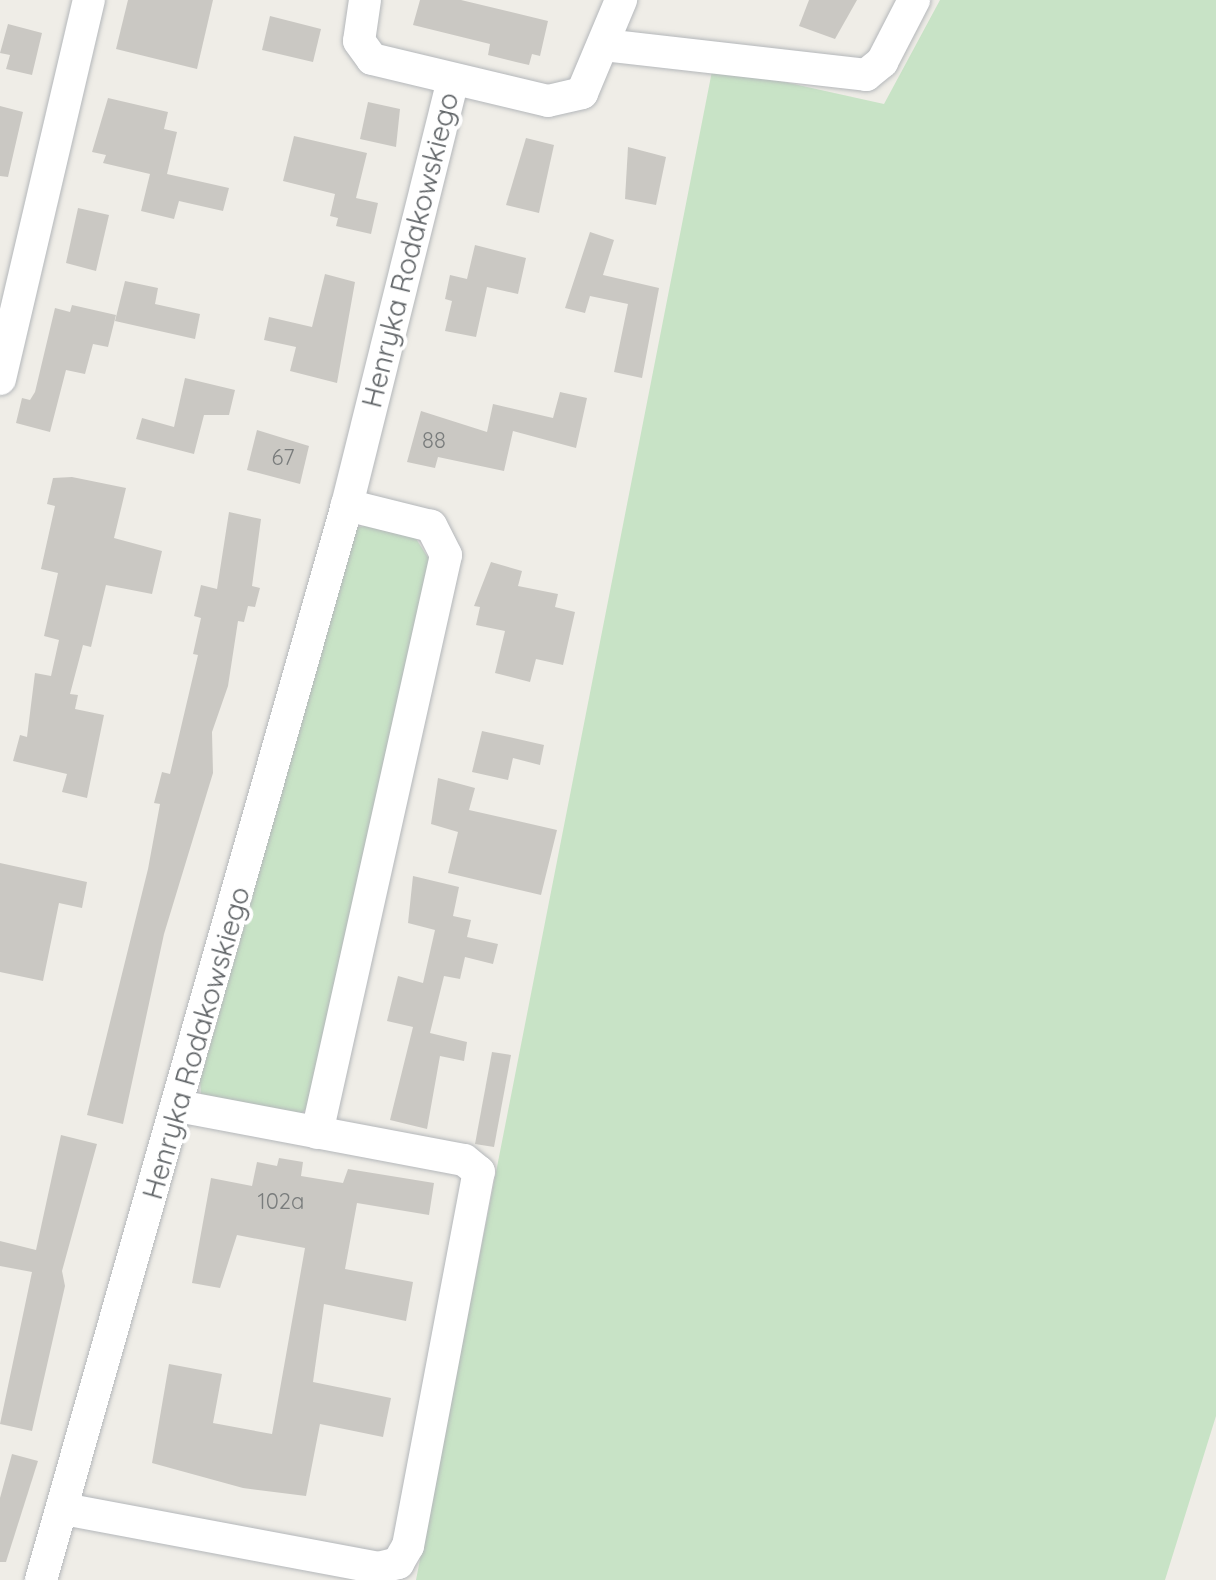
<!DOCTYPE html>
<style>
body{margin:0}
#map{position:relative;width:1216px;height:1580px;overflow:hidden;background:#efede7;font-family:Quicksand,sans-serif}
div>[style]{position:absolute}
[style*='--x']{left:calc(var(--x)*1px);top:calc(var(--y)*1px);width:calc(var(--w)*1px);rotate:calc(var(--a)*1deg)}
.green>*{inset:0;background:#c8e3c6}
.building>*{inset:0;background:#cac8c3}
.roads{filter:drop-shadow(0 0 2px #b4b7ba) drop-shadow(0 0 2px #b4b7ba)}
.minor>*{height:32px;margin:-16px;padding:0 16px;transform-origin:16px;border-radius:16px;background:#fff}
span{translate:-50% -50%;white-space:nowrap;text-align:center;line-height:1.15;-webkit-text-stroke:8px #fff;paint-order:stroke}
.number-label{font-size:22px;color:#797c7c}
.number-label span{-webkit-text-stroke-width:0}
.street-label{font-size:28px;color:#5e6265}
</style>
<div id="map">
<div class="green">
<div style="clip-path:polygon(940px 0,1216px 0,1216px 1416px,1165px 1580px,416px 1580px,713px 66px,884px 104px)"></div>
<div style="clip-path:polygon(377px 523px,413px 534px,434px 567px,311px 1104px,298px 1117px,201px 1094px,200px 1081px,355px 528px)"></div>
</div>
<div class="building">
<div style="clip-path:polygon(128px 0,213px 0,197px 69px,116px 49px)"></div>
<div style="clip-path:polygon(420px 0,461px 0,548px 21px,540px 56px,532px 54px,529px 65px,516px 62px,488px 55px,490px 44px,413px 25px)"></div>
<div style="clip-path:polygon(809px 0,857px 0,835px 39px,799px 26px)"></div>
<div style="clip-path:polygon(270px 16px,321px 29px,313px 62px,262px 50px)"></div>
<div style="clip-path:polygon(8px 24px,42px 33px,32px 75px,6px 69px,10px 55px,0 53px)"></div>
<div style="clip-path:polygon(108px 98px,168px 112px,164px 129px,177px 132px,167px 174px,229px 188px,223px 211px,179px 201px,174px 219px,141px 211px,150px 174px,103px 163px,106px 155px,92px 152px)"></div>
<div style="clip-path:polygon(368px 102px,400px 109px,396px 147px,360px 139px)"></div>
<div style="clip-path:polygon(0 106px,23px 112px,8px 177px,0 176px)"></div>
<div style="clip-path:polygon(294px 136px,367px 153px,356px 198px,378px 203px,371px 234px,336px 226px,338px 218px,330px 216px,335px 194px,283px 181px)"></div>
<div style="clip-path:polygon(526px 138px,554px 145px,539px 213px,506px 205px)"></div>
<div style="clip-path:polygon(628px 147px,666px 157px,656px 205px,625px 199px)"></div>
<div style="clip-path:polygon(78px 208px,109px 215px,96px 271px,66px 263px)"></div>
<div style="clip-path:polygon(590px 232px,614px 240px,603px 275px,659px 288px,642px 378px,614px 372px,628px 304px,590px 296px,585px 313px,565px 308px)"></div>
<div style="clip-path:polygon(475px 245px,526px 258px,518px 294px,487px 287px,476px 337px,445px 331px,452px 301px,445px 299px,450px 275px,467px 279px)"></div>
<div style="clip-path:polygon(325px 274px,355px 282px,337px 383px,290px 371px,296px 347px,264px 340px,269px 317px,312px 327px)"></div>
<div style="clip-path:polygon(125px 281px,158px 288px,155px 304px,200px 314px,195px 339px,115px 321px)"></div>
<div style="clip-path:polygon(72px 305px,116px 315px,108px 347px,93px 344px,85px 374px,66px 370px,50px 432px,16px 423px,22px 398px,30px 400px,35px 392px,55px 308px,70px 312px)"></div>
<div style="clip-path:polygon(185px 378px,235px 390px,229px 415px,204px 415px,194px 454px,136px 439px,142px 418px,174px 427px)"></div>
<div style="clip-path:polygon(560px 392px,587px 398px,576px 448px,513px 431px,504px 471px,438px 457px,435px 468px,407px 462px,421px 411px,487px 432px,493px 404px,553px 418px)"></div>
<div style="clip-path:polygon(257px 430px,309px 446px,300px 484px,247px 470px)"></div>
<div style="clip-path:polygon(72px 477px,126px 488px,114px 538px,162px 551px,152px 594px,106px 585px,91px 647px,83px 645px,70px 694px,78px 695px,75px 709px,104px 715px,87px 798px,62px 792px,67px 774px,13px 761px,20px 735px,27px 737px,35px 673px,51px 676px,59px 640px,44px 636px,58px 573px,41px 569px,55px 506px,47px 504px,53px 478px)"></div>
<div style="clip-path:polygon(229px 512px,261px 519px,252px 586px,260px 588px,255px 607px,248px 606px,244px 622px,238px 621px,228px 686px,212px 732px,213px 773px,164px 934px,123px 1124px,87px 1115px,148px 869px,160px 804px,154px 803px,162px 772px,170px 774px,198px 655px,193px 654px,201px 618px,194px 616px,201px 585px,217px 589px)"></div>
<div style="clip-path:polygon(491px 562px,522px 571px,518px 586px,558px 594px,555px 607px,575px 612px,563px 665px,536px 659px,530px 682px,495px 673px,505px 631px,476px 625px,480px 607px,474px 606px)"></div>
<div style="clip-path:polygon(482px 731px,544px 745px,540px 765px,513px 758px,508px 780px,472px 772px)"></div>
<div style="clip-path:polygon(438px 778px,475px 788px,469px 810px,557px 830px,541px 895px,448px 873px,458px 832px,431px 824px)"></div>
<div style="clip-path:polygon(0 863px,87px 882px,82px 908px,59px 903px,43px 981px,0 972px)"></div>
<div style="clip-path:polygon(413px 876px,459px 887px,453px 916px,471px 920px,467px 937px,498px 944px,493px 964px,465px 957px,460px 979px,444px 976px,430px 1033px,467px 1042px,464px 1061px,440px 1056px,427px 1129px,390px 1120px,413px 1027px,387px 1021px,398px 976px,423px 983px,435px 930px,408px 923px)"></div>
<div style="clip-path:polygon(492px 1052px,511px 1055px,494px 1147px,475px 1144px)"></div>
<div style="clip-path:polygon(61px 1135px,97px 1144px,62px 1271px,65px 1286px,32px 1431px,0 1424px,32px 1272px,0 1266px,0 1241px,36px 1250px)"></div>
<div style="clip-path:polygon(279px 1158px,303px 1162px,301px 1176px,343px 1183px,348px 1169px,434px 1183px,429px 1215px,357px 1203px,345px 1269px,413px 1282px,406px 1321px,324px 1304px,313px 1382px,391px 1398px,383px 1437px,320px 1424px,306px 1496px,243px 1488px,152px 1463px,169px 1364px,222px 1374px,213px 1423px,272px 1434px,305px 1248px,237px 1235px,220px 1288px,192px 1283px,211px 1178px,252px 1186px,257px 1162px,277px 1166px)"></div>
<div style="clip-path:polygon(12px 1454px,38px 1461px,6px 1562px,0 1562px,0 1498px)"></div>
</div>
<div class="roads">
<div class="minor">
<div style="--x:365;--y:0;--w:41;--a:98.3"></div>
<div style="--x:359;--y:41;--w:22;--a:54"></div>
<div style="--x:372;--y:59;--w:181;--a:13.4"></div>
<div style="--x:548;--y:101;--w:35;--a:-13"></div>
<div style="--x:582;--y:93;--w:101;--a:-67.2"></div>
<div style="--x:604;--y:45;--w:264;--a:6.5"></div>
<div style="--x:866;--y:75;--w:21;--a:-39"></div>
<div style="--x:882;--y:62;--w:70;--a:-62.7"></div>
<div style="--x:0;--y:379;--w:389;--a:-76.8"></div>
<div style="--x:317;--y:1133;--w:592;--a:-77.42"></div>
<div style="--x:446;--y:555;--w:33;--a:-117"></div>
<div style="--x:431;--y:526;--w:87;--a:-166"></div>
<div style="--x:64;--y:1509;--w:319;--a:10.6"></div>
<div style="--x:378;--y:1568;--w:21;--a:-14"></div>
<div style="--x:398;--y:1563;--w:20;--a:-60"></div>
<div style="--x:408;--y:1546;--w:381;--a:-79.3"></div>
<div style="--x:479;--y:1172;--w:19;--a:-141"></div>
<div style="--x:464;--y:1160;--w:290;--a:-169.3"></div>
<div style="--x:41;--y:1580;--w:1118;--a:-74.11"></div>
<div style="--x:347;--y:505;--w:438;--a:-76"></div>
</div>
</div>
<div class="number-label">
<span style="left:434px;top:441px">88</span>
<span style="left:283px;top:458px">67</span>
<span style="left:281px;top:1202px">102a</span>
</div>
<div class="street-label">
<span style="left:410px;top:250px;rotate:-76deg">Henryka Rodakowskiego</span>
<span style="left:196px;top:1043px;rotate:-74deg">Henryka Rodakowskiego</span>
</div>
</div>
